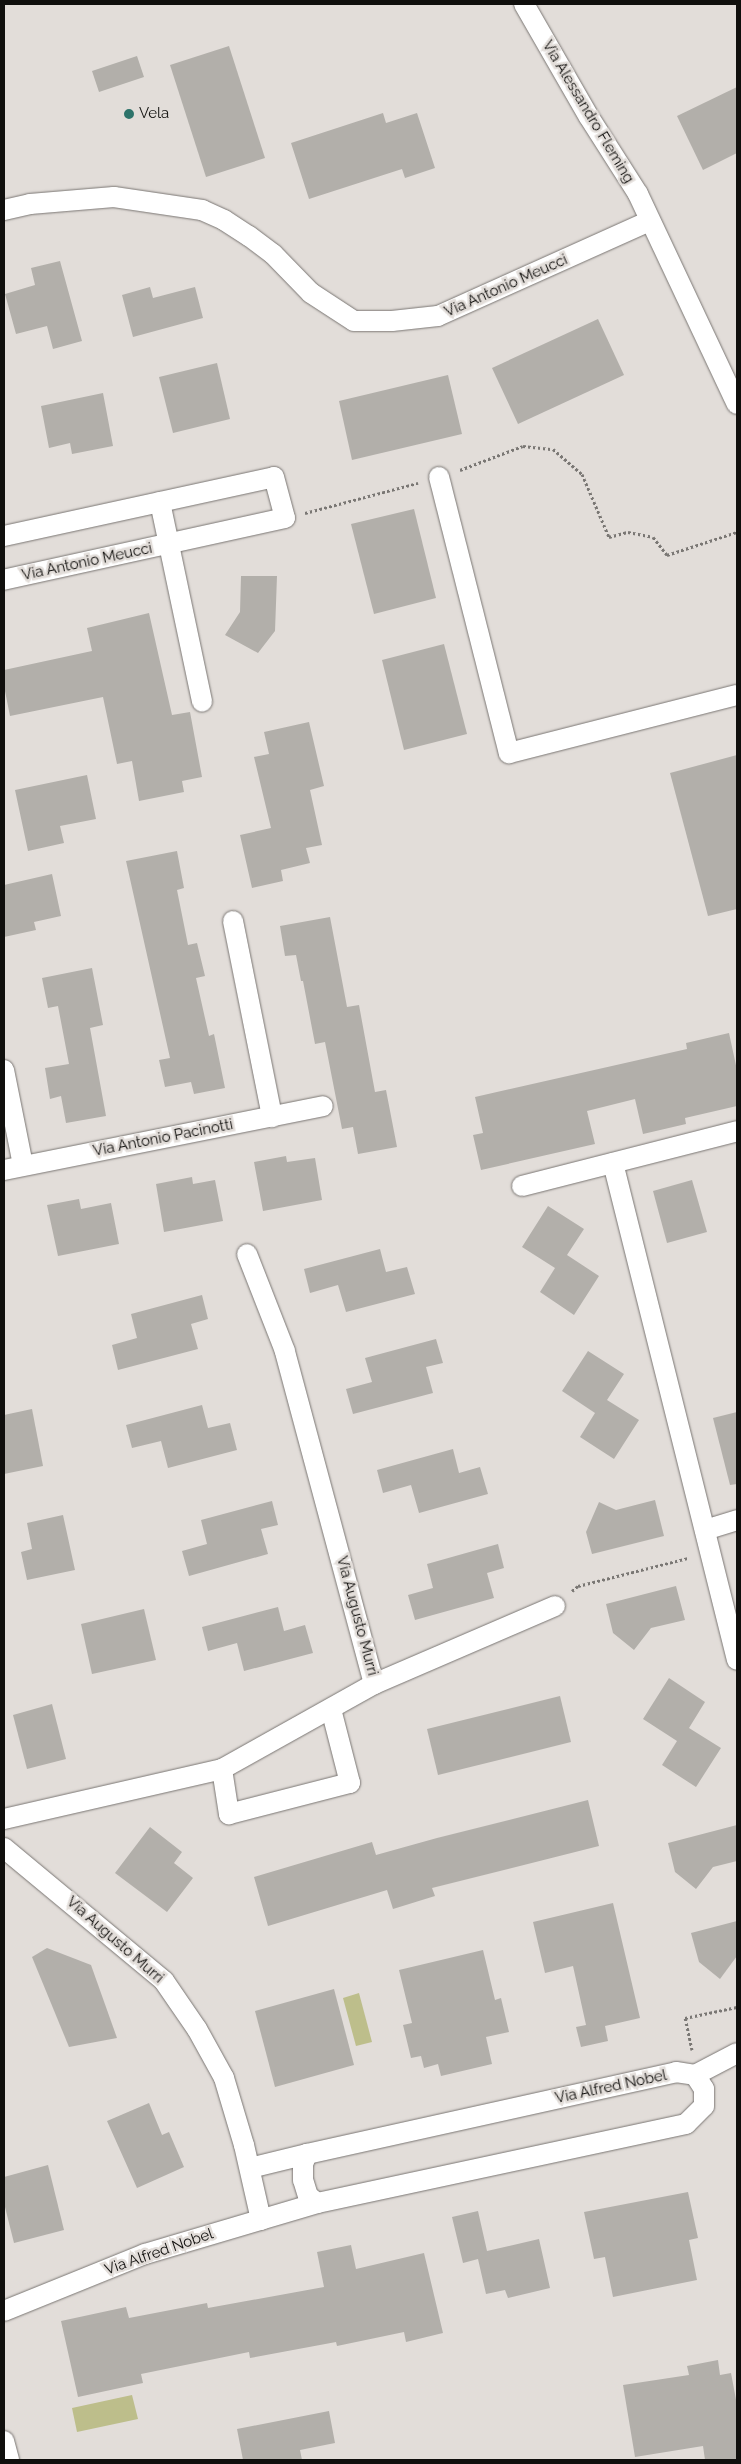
<!DOCTYPE html>
<style>
body{margin:0}
#map{position:relative;width:741px;height:2464px;overflow:hidden;background:#e2ddd9;font-family:Raleway,sans-serif}
div>[style]{position:absolute}
[style*='--x']{left:calc(var(--x)*1px);top:calc(var(--y)*1px);width:calc(var(--w)*1px);rotate:calc(var(--a)*1deg)}
.water>*{inset:0;background:#bdbe8b}
.building>*{inset:0;background:#b2afaa}
.path>*{height:3px;margin-top:-1.5px;transform-origin:0;background:repeating-linear-gradient(90deg,#7a7774 0 2.5px,transparent 0 5px)}
.roads{filter:drop-shadow(0 0 1px #7a7673) drop-shadow(0 0 1px #7a7673)}
.street>*{height:20px;margin:-10px;padding:0 10px;transform-origin:10px;border-radius:10px;background:#fff}
.dots>*{width:14px;height:14px;translate:-50% -50%;box-sizing:border-box;border:2px solid #e2ddd9;border-radius:50%}
span{translate:-50% -50%;white-space:nowrap;text-align:center;line-height:1.15;-webkit-text-stroke:5px #e2ddd9;paint-order:stroke}
.street-label{font-size:15px;color:#100f0d}
.poi-label{font-size:15px;color:#100f0d}
.left{translate:0 -50%;text-align:left}
.frame{position:absolute;inset:0;border:5px solid #100f0d;pointer-events:none}
</style>
<div id="map">
<div class="water">
<div style="clip-path:polygon(359px 1993px,372px 2042px,356px 2046px,343px 1998px)"></div>
<div style="clip-path:polygon(132px 2395px,138px 2419px,77px 2432px,72px 2408px)"></div>
</div>
<div class="building">
<div style="clip-path:polygon(229px 46px,265px 158px,206px 177px,170px 65px)"></div>
<div style="clip-path:polygon(137px 56px,144px 77px,99px 92px,92px 71px)"></div>
<div style="clip-path:polygon(737px 87px,737px 153px,703px 170px,677px 116px)"></div>
<div style="clip-path:polygon(383px 113px,386px 123px,417px 113px,435px 168px,405px 178px,402px 169px,309px 199px,291px 143px)"></div>
<div style="clip-path:polygon(60px 261px,82px 341px,53px 349px,47px 326px,16px 334px,5px 294px,35px 285px,31px 268px)"></div>
<div style="clip-path:polygon(150px 287px,153px 298px,195px 287px,203px 318px,133px 337px,122px 295px)"></div>
<div style="clip-path:polygon(598px 319px,624px 375px,518px 424px,492px 368px)"></div>
<div style="clip-path:polygon(217px 363px,230px 419px,173px 433px,159px 377px)"></div>
<div style="clip-path:polygon(448px 375px,462px 434px,352px 460px,339px 401px)"></div>
<div style="clip-path:polygon(103px 393px,113px 446px,72px 454px,70px 443px,49px 448px,41px 406px)"></div>
<div style="clip-path:polygon(414px 509px,436px 598px,374px 614px,351px 524px)"></div>
<div style="clip-path:polygon(241px 576px,277px 576px,275px 631px,258px 653px,225px 635px,240px 612px)"></div>
<div style="clip-path:polygon(149px 613px,172px 715px,190px 712px,202px 777px,182px 781px,184px 792px,139px 801px,132px 761px,117px 764px,103px 697px,10px 716px,4px 686px,4px 670px,92px 651px,87px 628px)"></div>
<div style="clip-path:polygon(444px 644px,467px 734px,404px 750px,382px 660px)"></div>
<div style="clip-path:polygon(309px 722px,324px 786px,310px 790px,322px 845px,306px 848px,310px 863px,281px 870px,283px 881px,252px 888px,240px 835px,271px 828px,254px 757px,269px 754px,264px 732px)"></div>
<div style="clip-path:polygon(737px 755px,737px 909px,708px 916px,670px 773px)"></div>
<div style="clip-path:polygon(87px 775px,96px 819px,60px 826px,64px 843px,28px 851px,15px 790px)"></div>
<div style="clip-path:polygon(177px 851px,184px 888px,177px 890px,188px 945px,197px 943px,205px 976px,196px 978px,209px 1036px,214px 1034px,225px 1088px,194px 1094px,191px 1082px,165px 1087px,159px 1060px,170px 1058px,126px 861px)"></div>
<div style="clip-path:polygon(52px 874px,61px 916px,34px 922px,36px 930px,4px 937px,4px 885px)"></div>
<div style="clip-path:polygon(330px 917px,347px 1007px,359px 1005px,375px 1092px,386px 1090px,397px 1147px,358px 1154px,353px 1127px,342px 1129px,325px 1042px,315px 1044px,303px 981px,301px 981px,296px 955px,285px 956px,280px 926px)"></div>
<div style="clip-path:polygon(92px 968px,103px 1025px,90px 1028px,106px 1116px,66px 1123px,61px 1096px,50px 1099px,45px 1068px,69px 1064px,58px 1006px,48px 1008px,42px 978px)"></div>
<div style="clip-path:polygon(729px 1033px,737px 1070px,737px 1106px,685px 1118px,686px 1124px,643px 1134px,635px 1099px,587px 1111px,595px 1144px,481px 1170px,473px 1135px,483px 1133px,475px 1097px,687px 1049px,686px 1043px)"></div>
<div style="clip-path:polygon(286px 1156px,287px 1162px,315px 1158px,322px 1200px,263px 1211px,254px 1162px)"></div>
<div style="clip-path:polygon(192px 1177px,193px 1184px,215px 1180px,223px 1221px,164px 1232px,156px 1184px)"></div>
<div style="clip-path:polygon(692px 1180px,707px 1232px,667px 1243px,653px 1191px)"></div>
<div style="clip-path:polygon(79px 1199px,81px 1209px,111px 1203px,119px 1244px,58px 1256px,47px 1205px)"></div>
<div style="clip-path:polygon(548px 1206px,584px 1229px,567px 1255px,599px 1276px,574px 1315px,540px 1292px,555px 1268px,522px 1247px)"></div>
<div style="clip-path:polygon(380px 1249px,386px 1272px,407px 1267px,415px 1294px,346px 1312px,338px 1285px,310px 1293px,304px 1269px)"></div>
<div style="clip-path:polygon(202px 1295px,208px 1319px,191px 1324px,198px 1349px,118px 1370px,112px 1345px,137px 1338px,131px 1314px)"></div>
<div style="clip-path:polygon(436px 1339px,443px 1363px,426px 1367px,433px 1393px,353px 1414px,346px 1389px,372px 1382px,365px 1358px)"></div>
<div style="clip-path:polygon(588px 1351px,624px 1374px,607px 1400px,639px 1420px,614px 1459px,580px 1437px,595px 1413px,562px 1391px)"></div>
<div style="clip-path:polygon(202px 1405px,208px 1428px,230px 1423px,237px 1450px,168px 1468px,161px 1441px,132px 1448px,126px 1425px)"></div>
<div style="clip-path:polygon(32px 1409px,43px 1466px,4px 1474px,4px 1415px)"></div>
<div style="clip-path:polygon(737px 1412px,737px 1484px,730px 1485px,713px 1418px)"></div>
<div style="clip-path:polygon(453px 1449px,459px 1473px,480px 1467px,488px 1494px,419px 1513px,411px 1485px,383px 1493px,377px 1470px)"></div>
<div style="clip-path:polygon(655px 1500px,664px 1536px,592px 1554px,586px 1532px,599px 1502px,616px 1510px)"></div>
<div style="clip-path:polygon(272px 1501px,278px 1525px,261px 1529px,268px 1554px,189px 1576px,182px 1551px,207px 1544px,201px 1520px)"></div>
<div style="clip-path:polygon(63px 1515px,75px 1570px,27px 1580px,21px 1552px,32px 1549px,27px 1523px)"></div>
<div style="clip-path:polygon(498px 1544px,504px 1568px,487px 1573px,494px 1598px,415px 1620px,408px 1595px,433px 1588px,427px 1564px)"></div>
<div style="clip-path:polygon(676px 1586px,685px 1620px,651px 1628px,634px 1650px,613px 1633px,606px 1604px)"></div>
<div style="clip-path:polygon(278px 1607px,284px 1631px,305px 1625px,313px 1653px,244px 1671px,237px 1643px,208px 1651px,202px 1627px)"></div>
<div style="clip-path:polygon(144px 1609px,156px 1660px,92px 1674px,81px 1624px)"></div>
<div style="clip-path:polygon(669px 1678px,705px 1702px,689px 1728px,721px 1748px,696px 1787px,662px 1765px,677px 1741px,643px 1719px)"></div>
<div style="clip-path:polygon(560px 1696px,571px 1742px,438px 1775px,427px 1729px)"></div>
<div style="clip-path:polygon(52px 1704px,66px 1759px,27px 1769px,13px 1715px)"></div>
<div style="clip-path:polygon(588px 1800px,599px 1846px,432px 1888px,435px 1896px,393px 1909px,387px 1890px,268px 1926px,254px 1877px,372px 1842px,376px 1855px,437px 1838px)"></div>
<div style="clip-path:polygon(737px 1825px,737px 1861px,713px 1867px,696px 1889px,675px 1872px,668px 1843px)"></div>
<div style="clip-path:polygon(150px 1827px,182px 1852px,174px 1863px,193px 1878px,167px 1912px,115px 1873px)"></div>
<div style="clip-path:polygon(613px 1903px,640px 2018px,605px 2026px,608px 2041px,581px 2047px,576px 2027px,586px 2025px,573px 1966px,545px 1973px,533px 1922px)"></div>
<div style="clip-path:polygon(737px 1921px,737px 1956px,720px 1979px,699px 1962px,691px 1933px)"></div>
<div style="clip-path:polygon(47px 1948px,91px 1965px,117px 2038px,69px 2047px,32px 1957px)"></div>
<div style="clip-path:polygon(483px 1950px,495px 2000px,501px 1998px,509px 2032px,486px 2037px,492px 2064px,441px 2076px,438px 2064px,424px 2068px,421px 2056px,411px 2058px,403px 2025px,412px 2023px,399px 1970px)"></div>
<div style="clip-path:polygon(334px 1989px,354px 2065px,275px 2087px,255px 2011px)"></div>
<div style="clip-path:polygon(149px 2103px,162px 2135px,169px 2132px,184px 2167px,137px 2188px,107px 2121px)"></div>
<div style="clip-path:polygon(48px 2165px,64px 2230px,14px 2243px,4px 2203px,4px 2177px)"></div>
<div style="clip-path:polygon(688px 2192px,698px 2238px,689px 2240px,697px 2280px,613px 2297px,605px 2257px,594px 2259px,584px 2212px)"></div>
<div style="clip-path:polygon(478px 2211px,487px 2251px,539px 2239px,550px 2288px,508px 2298px,505px 2290px,486px 2294px,478px 2259px,463px 2263px,452px 2217px)"></div>
<div style="clip-path:polygon(351px 2245px,356px 2269px,424px 2253px,443px 2333px,406px 2342px,404px 2332px,337px 2346px,336px 2342px,250px 2358px,249px 2352px,141px 2374px,143px 2383px,78px 2397px,61px 2321px,126px 2307px,129px 2318px,207px 2303px,208px 2308px,324px 2287px,317px 2252px)"></div>
<div style="clip-path:polygon(718px 2360px,720px 2375px,731px 2373px,737px 2405px,737px 2460px,705px 2460px,703px 2446px,635px 2457px,623px 2385px,689px 2375px,687px 2366px)"></div>
<div style="clip-path:polygon(329px 2411px,335px 2443px,300px 2450px,302px 2460px,243px 2460px,237px 2429px)"></div>
</div>
<div class="path">
<div style="--x:460;--y:470;--w:67;--a:-20.9"></div>
<div style="--x:523;--y:446;--w:30;--a:6"></div>
<div style="--x:553;--y:449;--w:38;--a:41"></div>
<div style="--x:582;--y:474;--w:69;--a:66.8"></div>
<div style="--x:609;--y:537;--w:20;--a:-15"></div>
<div style="--x:628;--y:532;--w:25;--a:11"></div>
<div style="--x:653;--y:537;--w:23;--a:52"></div>
<div style="--x:667;--y:555;--w:74;--a:-18.2"></div>
<div style="--x:305;--y:513;--w:117;--a:-14.9"></div>
<div style="--x:572;--y:1591;--w:8;--a:-40"></div>
<div style="--x:578;--y:1586;--w:114;--a:-14.3"></div>
<div style="--x:692;--y:2050;--w:33;--a:-102"></div>
<div style="--x:685;--y:2018;--w:53;--a:-11.9"></div>
</div>
<div class="roads">
<div class="street">
<div style="--x:524;--y:4;--w:130;--a:60.1"></div>
<div style="--x:589;--y:117;--w:91;--a:57.5"></div>
<div style="--x:638;--y:194;--w:232;--a:64.8"></div>
<div style="--x:4;--y:210;--w:27;--a:-13"></div>
<div style="--x:30;--y:204;--w:84;--a:-4.8"></div>
<div style="--x:114;--y:197;--w:89;--a:8.4"></div>
<div style="--x:202;--y:210;--w:24;--a:24"></div>
<div style="--x:224;--y:220;--w:30;--a:33"></div>
<div style="--x:249;--y:236;--w:30;--a:37"></div>
<div style="--x:273;--y:254;--w:54;--a:45.7"></div>
<div style="--x:311;--y:293;--w:51;--a:33.1"></div>
<div style="--x:354;--y:321;--w:38;--a:0"></div>
<div style="--x:392;--y:321;--w:46;--a:-6.2"></div>
<div style="--x:438;--y:316;--w:231;--a:-24.2"></div>
<div style="--x:439;--y:477;--w:285;--a:75.8"></div>
<div style="--x:509;--y:753;--w:235;--a:-14.3"></div>
<div style="--x:160;--y:502;--w:204;--a:78.1"></div>
<div style="--x:4;--y:536;--w:276;--a:-12.3"></div>
<div style="--x:274;--y:477;--w:42;--a:75"></div>
<div style="--x:285;--y:518;--w:288;--a:167.6"></div>
<div style="--x:233;--y:921;--w:200;--a:78.7"></div>
<div style="--x:4;--y:1070;--w:97;--a:78.7"></div>
<div style="--x:613;--y:1163;--w:512;--a:75.99"></div>
<div style="--x:4;--y:1170;--w:325;--a:-11.3"></div>
<div style="--x:522;--y:1186;--w:222;--a:-14.3"></div>
<div style="--x:705;--y:1530;--w:34;--a:-17"></div>
<div style="--x:374;--y:1684;--w:197;--a:-23.3"></div>
<div style="--x:222;--y:1769;--w:46;--a:81.2"></div>
<div style="--x:229;--y:1814;--w:125;--a:-14.4"></div>
<div style="--x:350;--y:1783;--w:76;--a:-104.4"></div>
<div style="--x:4;--y:1819;--w:224;--a:-12.9"></div>
<div style="--x:222;--y:1769;--w:174;--a:-29.2"></div>
<div style="--x:374;--y:1684;--w:345;--a:-105"></div>
<div style="--x:285;--y:1351;--w:104;--a:-111.4"></div>
<div style="--x:4;--y:1848;--w:208;--a:39.7"></div>
<div style="--x:164;--y:1981;--w:58;--a:55.5"></div>
<div style="--x:197;--y:2029;--w:56;--a:61.1"></div>
<div style="--x:224;--y:2078;--w:70;--a:73.4"></div>
<div style="--x:244;--y:2145;--w:77;--a:77.2"></div>
<div style="--x:676;--y:2072;--w:19;--a:9"></div>
<div style="--x:695;--y:2075;--w:17;--a:57"></div>
<div style="--x:704;--y:2089;--w:17;--a:90"></div>
<div style="--x:704;--y:2106;--w:25;--a:135"></div>
<div style="--x:686;--y:2124;--w:377;--a:167.9"></div>
<div style="--x:317;--y:2203;--w:11;--a:-142"></div>
<div style="--x:308;--y:2196;--w:17;--a:-107"></div>
<div style="--x:303;--y:2180;--w:16;--a:-90"></div>
<div style="--x:303;--y:2164;--w:11;--a:-68"></div>
<div style="--x:307;--y:2154;--w:378;--a:-12.5"></div>
<div style="--x:695;--y:2075;--w:47;--a:-27.6"></div>
<div style="--x:250;--y:2168;--w:59;--a:-13.8"></div>
<div style="--x:4;--y:2311;--w:152;--a:-22"></div>
<div style="--x:145;--y:2254;--w:179;--a:-16.5"></div>
<div style="--x:4;--y:2441;--w:20;--a:75"></div>
</div>
</div>
<div class="dots">
<div style="left:129px;top:114px;background:#2d736a"></div>
</div>
<div class="street-label">
<span style="left:588px;top:112px;rotate:59deg">Via Alessandro Fleming</span>
<span style="left:506px;top:286px;rotate:-24deg">Via Antonio Meucci</span>
<span style="left:87px;top:562px;rotate:-12deg">Via Antonio Meucci</span>
<span style="left:163px;top:1138px;rotate:-11deg">Via Antonio Pacinotti</span>
<span style="left:357px;top:1616px;rotate:75deg">Via Augusto Murri</span>
<span style="left:115px;top:1940px;rotate:41deg">Via Augusto Murri</span>
<span style="left:611px;top:2087px;rotate:-12deg">Via Alfred Nobel</span>
<span style="left:159px;top:2252px;rotate:-19deg">Via Alfred Nobel</span>
</div>
<div class="poi-label">
<span class="left" style="left:139px;top:114px">Vela</span>
</div>
<div class="frame"></div>
</div>
